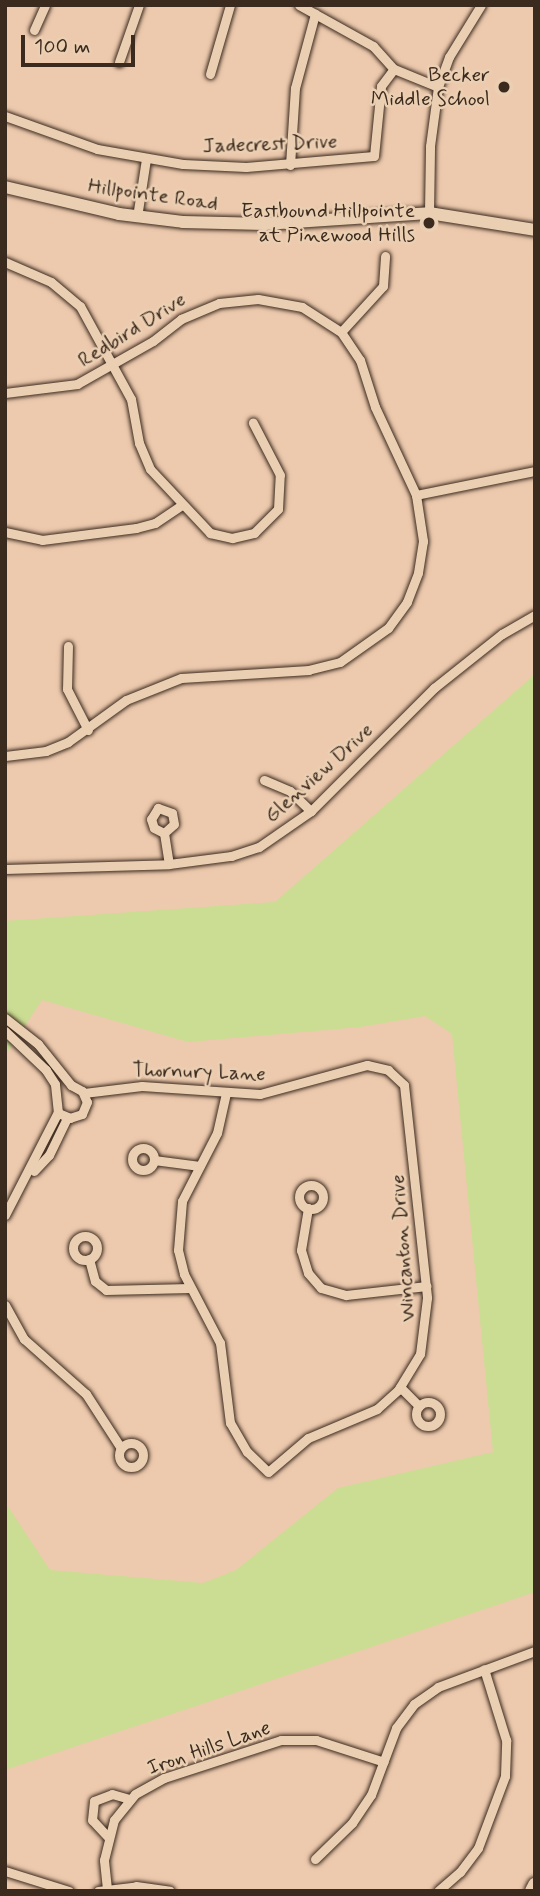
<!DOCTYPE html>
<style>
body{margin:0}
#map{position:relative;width:540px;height:1896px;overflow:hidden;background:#edcaae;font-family:Mynerve,sans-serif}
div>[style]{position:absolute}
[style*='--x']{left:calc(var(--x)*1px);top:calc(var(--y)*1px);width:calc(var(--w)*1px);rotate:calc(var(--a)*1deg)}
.green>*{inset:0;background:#cadd92}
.roads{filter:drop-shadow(0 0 2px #3b2a1e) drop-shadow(0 0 2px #3b2a1e)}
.street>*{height:9px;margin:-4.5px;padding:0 4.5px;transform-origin:4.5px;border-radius:4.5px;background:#ebcfb2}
.street>.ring{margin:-4.5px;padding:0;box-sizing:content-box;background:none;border:9px solid #ebcfb2;border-radius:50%}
.secondary>*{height:12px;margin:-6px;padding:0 6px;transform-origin:6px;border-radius:6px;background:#ebcfb2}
.primary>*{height:14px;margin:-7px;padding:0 7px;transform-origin:7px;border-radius:7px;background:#ebcfb2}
.dots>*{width:19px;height:19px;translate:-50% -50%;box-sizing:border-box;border:4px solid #ebcfb2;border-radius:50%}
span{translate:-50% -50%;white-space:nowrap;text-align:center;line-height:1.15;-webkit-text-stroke:5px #ebcfb2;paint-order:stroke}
.poi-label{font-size:21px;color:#3b2a1e}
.right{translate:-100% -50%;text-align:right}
.street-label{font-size:21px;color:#3b2a1e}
.frame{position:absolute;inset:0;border:7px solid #3b2a1e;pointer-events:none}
.scale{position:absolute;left:21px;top:35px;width:114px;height:32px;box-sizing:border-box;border:4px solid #3b2a1e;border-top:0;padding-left:9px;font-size:21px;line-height:24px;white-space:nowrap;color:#3b2a1e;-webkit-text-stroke:5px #ebcfb2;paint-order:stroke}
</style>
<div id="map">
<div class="green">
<div style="clip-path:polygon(535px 674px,535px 1592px,5px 1770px,5px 1502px,50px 1570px,203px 1583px,236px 1570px,338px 1488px,493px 1452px,452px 1034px,425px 1016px,360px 1027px,188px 1042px,42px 1000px,5px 1056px,5px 921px,275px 902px)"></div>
</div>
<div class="roads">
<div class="street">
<div style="--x:299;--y:5;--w:85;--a:29"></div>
<div style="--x:373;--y:46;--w:31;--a:48"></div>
<div style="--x:394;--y:69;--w:48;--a:22.2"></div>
<div style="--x:34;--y:30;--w:27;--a:-66"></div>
<div style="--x:119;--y:62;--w:60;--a:-70.7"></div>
<div style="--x:210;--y:74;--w:72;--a:-73.8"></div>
<div style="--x:5;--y:116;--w:98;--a:19.7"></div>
<div style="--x:97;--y:149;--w:87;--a:9.9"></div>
<div style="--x:183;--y:164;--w:63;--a:2.7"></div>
<div style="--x:246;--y:167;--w:128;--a:-4.9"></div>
<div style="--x:374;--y:156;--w:70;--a:-84.3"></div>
<div style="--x:381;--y:86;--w:21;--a:-53"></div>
<div style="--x:290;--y:165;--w:77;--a:-86.3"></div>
<div style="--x:295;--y:88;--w:77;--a:-74.9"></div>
<div style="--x:429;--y:213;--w:67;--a:-89.1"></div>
<div style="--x:430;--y:146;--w:60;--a:-82.3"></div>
<div style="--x:438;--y:87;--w:32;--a:-70"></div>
<div style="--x:449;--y:57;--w:61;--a:-58.4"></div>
<div style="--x:137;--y:217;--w:59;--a:-81.2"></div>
<div style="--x:5;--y:262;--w:50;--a:23.5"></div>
<div style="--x:51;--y:282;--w:38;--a:40"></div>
<div style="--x:80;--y:306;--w:106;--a:61.3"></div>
<div style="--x:131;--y:399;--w:45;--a:79.7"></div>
<div style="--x:139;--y:443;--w:28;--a:67"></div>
<div style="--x:150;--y:469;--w:88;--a:46.8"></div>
<div style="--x:210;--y:533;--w:23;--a:13"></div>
<div style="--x:232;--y:538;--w:23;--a:-13"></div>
<div style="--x:254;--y:533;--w:34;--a:-45"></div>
<div style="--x:278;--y:509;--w:34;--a:-87"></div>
<div style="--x:280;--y:475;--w:59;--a:-117.4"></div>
<div style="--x:341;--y:332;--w:62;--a:-47.6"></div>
<div style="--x:383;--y:286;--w:30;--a:-86"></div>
<div style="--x:5;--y:393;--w:73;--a:-7.1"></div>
<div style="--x:77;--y:384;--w:87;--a:-29.5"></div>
<div style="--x:153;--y:341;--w:36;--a:-38"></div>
<div style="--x:181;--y:319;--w:41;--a:-22.8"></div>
<div style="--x:219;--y:303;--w:39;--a:-6"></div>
<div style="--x:258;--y:299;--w:45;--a:10.3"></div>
<div style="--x:302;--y:307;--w:46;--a:32.7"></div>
<div style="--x:341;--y:332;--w:34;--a:56"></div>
<div style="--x:360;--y:360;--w:49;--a:72.3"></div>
<div style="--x:375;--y:407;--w:97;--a:65"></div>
<div style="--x:416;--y:495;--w:47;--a:81.3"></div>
<div style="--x:423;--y:541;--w:32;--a:99"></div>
<div style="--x:418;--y:573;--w:31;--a:111"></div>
<div style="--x:407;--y:602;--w:32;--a:126"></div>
<div style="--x:388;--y:628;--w:59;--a:144.7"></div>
<div style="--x:340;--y:662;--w:32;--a:166"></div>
<div style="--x:309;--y:670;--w:128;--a:176.4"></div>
<div style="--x:181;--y:678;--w:59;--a:158.2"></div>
<div style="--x:126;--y:700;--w:72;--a:144.1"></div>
<div style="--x:68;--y:742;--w:24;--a:158"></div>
<div style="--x:46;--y:751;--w:41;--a:173"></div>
<div style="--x:416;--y:495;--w:121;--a:-11.4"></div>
<div style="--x:5;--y:532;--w:38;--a:12"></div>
<div style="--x:42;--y:540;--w:95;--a:-7.3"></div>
<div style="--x:136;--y:528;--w:20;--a:-15"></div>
<div style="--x:155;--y:523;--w:30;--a:-34"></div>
<div style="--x:68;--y:646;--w:43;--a:91.3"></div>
<div style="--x:67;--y:689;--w:46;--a:62.9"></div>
<div style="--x:264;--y:780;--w:28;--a:23"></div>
<div style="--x:290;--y:791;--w:29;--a:44"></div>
<div style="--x:164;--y:833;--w:13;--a:-42"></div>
<div style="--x:174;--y:824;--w:11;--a:-100"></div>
<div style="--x:172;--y:813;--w:15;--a:-160"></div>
<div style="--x:158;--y:808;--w:13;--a:122"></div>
<div style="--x:151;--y:819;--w:9;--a:72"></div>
<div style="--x:154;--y:828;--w:11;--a:27"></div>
<div style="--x:164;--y:833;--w:31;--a:81"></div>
<div style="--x:5;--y:869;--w:164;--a:-1.7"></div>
<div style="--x:169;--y:864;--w:63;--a:-7.4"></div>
<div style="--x:231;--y:856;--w:29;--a:-18"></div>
<div style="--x:259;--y:847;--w:63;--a:-34.7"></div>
<div style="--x:311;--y:811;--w:174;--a:-45"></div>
<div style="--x:434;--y:688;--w:87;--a:-38.5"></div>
<div style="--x:502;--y:634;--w:38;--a:-30"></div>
<div style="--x:5;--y:1018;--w:42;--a:38.2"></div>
<div style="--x:38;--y:1044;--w:53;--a:51.2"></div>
<div style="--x:71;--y:1085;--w:13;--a:29"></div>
<div style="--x:82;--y:1091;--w:12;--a:66"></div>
<div style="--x:87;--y:1102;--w:13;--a:113"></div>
<div style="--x:82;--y:1114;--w:13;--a:162"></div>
<div style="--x:70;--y:1118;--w:13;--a:-157"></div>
<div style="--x:58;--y:1113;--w:29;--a:-96"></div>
<div style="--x:55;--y:1084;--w:17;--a:-123"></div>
<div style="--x:46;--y:1070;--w:57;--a:-136.4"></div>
<div style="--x:84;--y:1093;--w:58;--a:-6.9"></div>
<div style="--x:142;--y:1086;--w:118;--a:3.9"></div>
<div style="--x:260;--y:1094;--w:111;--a:-15.2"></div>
<div style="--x:367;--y:1065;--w:22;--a:13"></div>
<div style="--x:388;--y:1070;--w:22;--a:43"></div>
<div style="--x:404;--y:1085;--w:214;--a:83.8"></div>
<div style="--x:427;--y:1298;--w:56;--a:97.1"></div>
<div style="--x:420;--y:1354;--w:42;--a:121.4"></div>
<div style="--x:398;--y:1390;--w:28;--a:138"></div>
<div style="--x:377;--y:1409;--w:75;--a:157.2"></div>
<div style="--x:308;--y:1438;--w:52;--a:139.6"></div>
<div style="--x:268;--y:1472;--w:29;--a:-136"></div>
<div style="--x:247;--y:1452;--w:34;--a:-120"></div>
<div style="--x:230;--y:1423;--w:81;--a:-97.1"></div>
<div style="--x:220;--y:1343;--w:78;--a:-117.6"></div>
<div style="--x:184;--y:1274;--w:25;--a:-104"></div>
<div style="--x:178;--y:1250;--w:49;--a:-85.3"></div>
<div style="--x:182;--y:1201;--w:76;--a:-62.8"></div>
<div style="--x:217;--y:1133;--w:41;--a:-77.3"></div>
<div class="ring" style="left:132px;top:1148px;width:13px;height:13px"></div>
<div style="--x:154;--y:1160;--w:46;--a:7.4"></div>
<div style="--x:34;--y:1171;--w:22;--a:-47"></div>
<div style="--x:49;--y:1155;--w:41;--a:-64.1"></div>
<div class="ring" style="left:299px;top:1185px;width:15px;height:15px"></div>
<div style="--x:308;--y:1208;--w:43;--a:99.5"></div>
<div style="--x:301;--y:1250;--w:24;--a:73"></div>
<div style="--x:308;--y:1273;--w:20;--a:49"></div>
<div style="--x:321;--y:1288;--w:26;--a:16"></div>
<div style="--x:346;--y:1295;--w:81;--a:-6.4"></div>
<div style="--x:5;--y:1215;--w:116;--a:-62.8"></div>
<div class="ring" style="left:73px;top:1236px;width:15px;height:15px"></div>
<div style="--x:89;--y:1259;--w:23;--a:75"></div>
<div style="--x:95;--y:1281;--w:14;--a:39"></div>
<div style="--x:106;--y:1290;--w:84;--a:-1.4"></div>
<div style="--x:5;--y:1305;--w:39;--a:61"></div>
<div style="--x:24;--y:1339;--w:83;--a:41.6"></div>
<div style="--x:86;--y:1394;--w:64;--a:57.1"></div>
<div style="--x:400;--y:1387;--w:27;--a:45"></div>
<div class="ring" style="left:416px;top:1402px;width:15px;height:15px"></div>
<div class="ring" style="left:119px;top:1443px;width:15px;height:15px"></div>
<div style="--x:108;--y:1837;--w:23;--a:-133"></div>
<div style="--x:92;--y:1820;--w:19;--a:-84"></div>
<div style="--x:94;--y:1801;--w:19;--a:-21"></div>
<div style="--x:112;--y:1794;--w:19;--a:16"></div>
<div style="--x:315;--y:1859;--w:52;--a:-44.2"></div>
<div style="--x:352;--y:1823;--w:34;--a:-56"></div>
<div style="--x:371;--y:1795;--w:72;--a:-69.5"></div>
<div style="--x:396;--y:1728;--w:30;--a:-53"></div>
<div style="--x:414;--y:1704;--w:29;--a:-35"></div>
<div style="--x:438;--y:1687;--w:103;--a:-20.4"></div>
<div style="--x:5;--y:1871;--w:67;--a:17.4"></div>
<div style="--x:107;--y:1889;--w:29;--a:-96"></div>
<div style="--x:104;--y:1860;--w:41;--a:-76"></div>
<div style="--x:114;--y:1820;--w:33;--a:-51"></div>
<div style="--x:135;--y:1794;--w:33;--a:-29"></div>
<div style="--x:164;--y:1778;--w:123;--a:-18"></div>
<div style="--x:281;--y:1740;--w:35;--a:0"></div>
<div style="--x:316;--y:1740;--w:71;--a:17.9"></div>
<div style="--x:98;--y:1891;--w:38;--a:-7"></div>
<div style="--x:136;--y:1886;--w:34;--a:8"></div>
<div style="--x:438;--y:1891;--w:29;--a:-41"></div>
<div style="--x:460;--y:1872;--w:30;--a:-53"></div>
<div style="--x:478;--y:1848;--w:77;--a:-69.4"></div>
<div style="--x:505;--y:1776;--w:36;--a:-88"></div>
<div style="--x:506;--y:1740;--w:74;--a:-107.2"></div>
</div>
<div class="secondary">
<div style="--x:5;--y:187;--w:117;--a:13.3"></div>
<div style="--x:119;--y:214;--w:64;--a:7.1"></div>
<div style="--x:183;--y:222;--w:82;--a:1.4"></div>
<div style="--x:265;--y:224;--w:164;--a:-3.8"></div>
<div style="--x:429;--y:213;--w:107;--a:9.1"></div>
</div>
<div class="primary">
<div style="--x:532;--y:1891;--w:7;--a:-63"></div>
</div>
</div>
<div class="dots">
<div style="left:504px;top:87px;background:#3b2a1e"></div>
<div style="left:429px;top:223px;background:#3b2a1e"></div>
</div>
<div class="poi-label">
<span class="right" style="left:490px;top:87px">Becker<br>Middle School</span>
<span class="right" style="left:415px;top:223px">Eastbound Hillpointe<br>at Pinewood Hills</span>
</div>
<div class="street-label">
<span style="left:270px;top:144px;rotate:-2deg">Jadecrest Drive</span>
<span style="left:153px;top:195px;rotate:8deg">Hillpointe Road</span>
<span style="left:132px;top:330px;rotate:-32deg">Redbird Drive</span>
<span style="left:319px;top:773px;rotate:-42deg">Glenview Drive</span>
<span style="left:199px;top:1072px;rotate:2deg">Thornury Lane</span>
<span style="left:403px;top:1248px;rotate:-94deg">Wincanton Drive</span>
<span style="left:209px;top:1748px;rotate:-19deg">Iron Hills Lane</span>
</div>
<div class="frame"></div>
<div class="scale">100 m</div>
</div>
